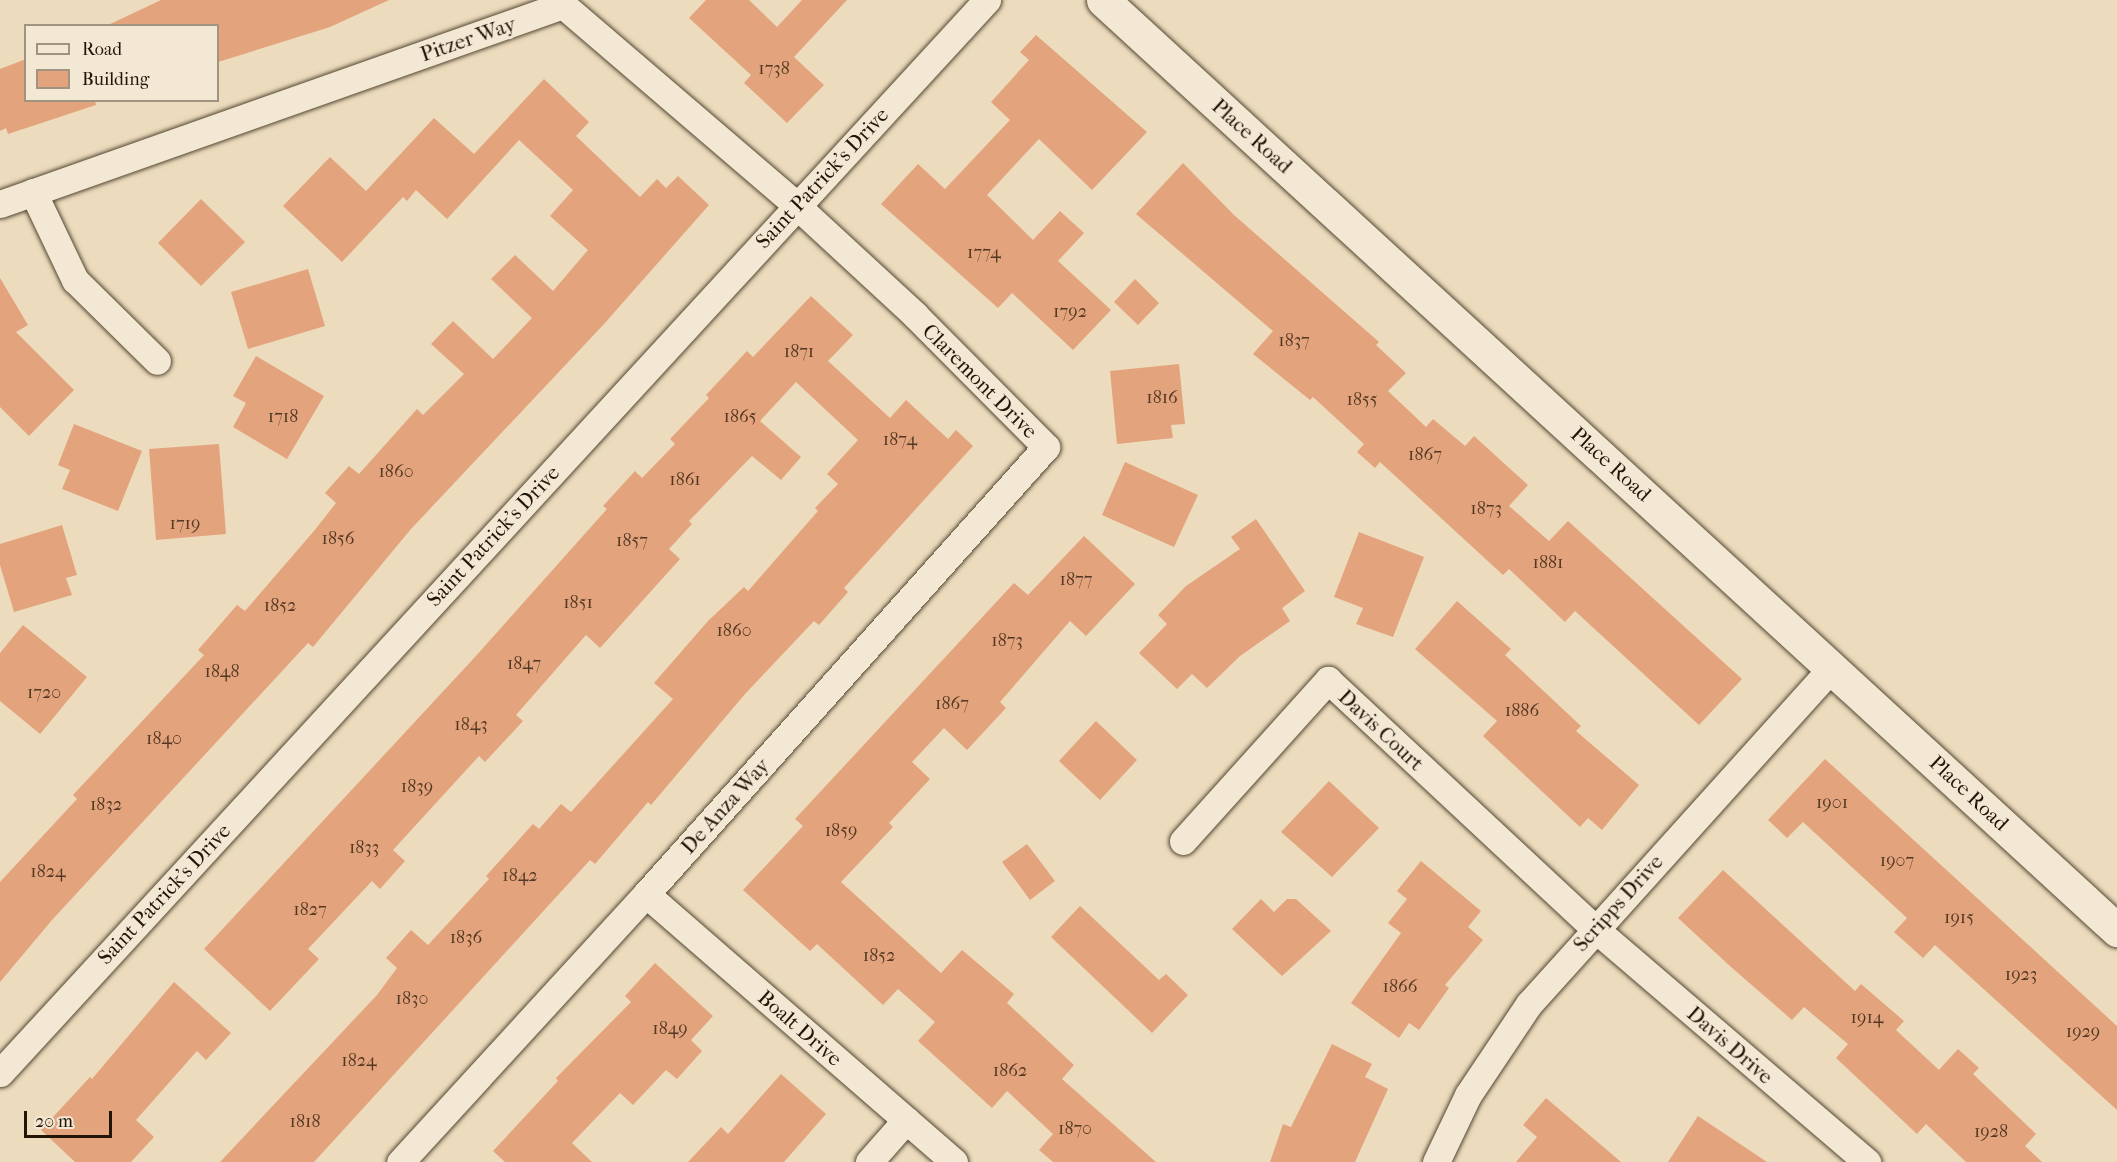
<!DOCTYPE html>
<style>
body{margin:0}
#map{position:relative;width:2117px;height:1162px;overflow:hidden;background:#ecdcbd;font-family:"IM FELL French Canon",serif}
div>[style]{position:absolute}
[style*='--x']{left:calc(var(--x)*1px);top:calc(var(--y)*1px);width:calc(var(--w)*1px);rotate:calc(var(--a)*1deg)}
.building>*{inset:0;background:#e3a37d}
.roads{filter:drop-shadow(0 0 2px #554733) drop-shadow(0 0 2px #554733)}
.minor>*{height:27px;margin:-13.5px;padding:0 13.5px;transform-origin:13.5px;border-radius:13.5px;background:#f3e8d4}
.tertiary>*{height:33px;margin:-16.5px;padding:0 16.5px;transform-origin:16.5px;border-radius:16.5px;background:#f3e8d4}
span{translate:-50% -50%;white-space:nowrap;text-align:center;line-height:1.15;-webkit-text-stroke:6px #f3e8d4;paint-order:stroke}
.number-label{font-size:18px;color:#533823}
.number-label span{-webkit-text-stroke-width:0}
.street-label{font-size:21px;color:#231505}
.legend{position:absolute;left:24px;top:24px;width:195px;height:78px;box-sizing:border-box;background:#f3e8d4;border:2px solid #a09481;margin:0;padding:8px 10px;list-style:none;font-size:18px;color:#231505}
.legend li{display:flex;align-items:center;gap:12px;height:30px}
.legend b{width:30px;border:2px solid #a09481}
.scale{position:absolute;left:24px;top:1111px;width:88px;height:27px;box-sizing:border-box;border:3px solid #231505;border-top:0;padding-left:8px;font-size:18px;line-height:21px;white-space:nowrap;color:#231505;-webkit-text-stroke:4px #f3e8d4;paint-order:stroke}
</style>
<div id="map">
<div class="building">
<div style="clip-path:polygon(161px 0,389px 0,330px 27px,218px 62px,218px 26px,106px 26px)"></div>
<div style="clip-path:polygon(706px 0,749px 0,777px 27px,802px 0,847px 0,794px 57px,824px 85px,787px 123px,744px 83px,751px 75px,689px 18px)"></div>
<div style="clip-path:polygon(1036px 35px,1147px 132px,1092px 190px,1039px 139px,987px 195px,1033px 240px,1060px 211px,1084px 233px,1058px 261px,1111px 310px,1073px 350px,1012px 293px,998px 308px,881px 204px,918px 164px,945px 189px,1010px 120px,991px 102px,1029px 60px,1020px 52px)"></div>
<div style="clip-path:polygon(26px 59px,26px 100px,95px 100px,96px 105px,8px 134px,6px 128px,0 131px,0 69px)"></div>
<div style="clip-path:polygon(544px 79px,589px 122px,576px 136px,640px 197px,657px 179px,666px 188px,678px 176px,709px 205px,604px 324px,411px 529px,313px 647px,308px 643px,52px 920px,0 982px,0 882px,77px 799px,73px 795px,204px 655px,198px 650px,237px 605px,245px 611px,314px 531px,336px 503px,325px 493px,349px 466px,359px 474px,417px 409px,423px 415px,464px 374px,431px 344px,453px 321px,493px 359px,532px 318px,491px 279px,515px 255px,553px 291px,588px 250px,550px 216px,573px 190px,519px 140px,447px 219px,416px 190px,407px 201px,403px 197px,342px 262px,283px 206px,330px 157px,366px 191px,434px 118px,474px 154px)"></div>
<div style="clip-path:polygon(1183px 163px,1234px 215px,1379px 342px,1376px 345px,1406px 373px,1388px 391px,1426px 427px,1433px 419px,1465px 446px,1474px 436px,1528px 485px,1509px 506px,1549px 541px,1568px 521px,1742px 679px,1699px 725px,1575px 611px,1565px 622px,1509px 569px,1503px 575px,1380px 462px,1375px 468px,1357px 452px,1364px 444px,1313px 397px,1310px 400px,1253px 354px,1273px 331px,1136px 214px)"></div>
<div style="clip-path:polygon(201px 199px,245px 242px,201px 286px,158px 243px)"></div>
<div style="clip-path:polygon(308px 269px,325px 326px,248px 349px,231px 292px)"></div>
<div style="clip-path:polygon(0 278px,28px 325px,16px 332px,74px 390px,29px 436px,0 407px)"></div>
<div style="clip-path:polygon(1135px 279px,1159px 303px,1138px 325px,1114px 302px)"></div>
<div style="clip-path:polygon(811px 296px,853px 335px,828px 361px,890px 418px,906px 400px,948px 439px,956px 430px,973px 446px,844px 588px,848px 592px,819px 625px,814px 621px,745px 694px,651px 805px,648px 802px,595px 864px,590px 860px,314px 1162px,220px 1162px,377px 995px,397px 968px,386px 958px,411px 930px,428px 945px,489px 879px,486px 876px,533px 824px,539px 829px,561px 804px,571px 812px,673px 699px,654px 683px,708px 621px,744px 587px,748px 591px,818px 511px,815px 508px,838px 484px,827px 474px,858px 440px,796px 382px,760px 421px,801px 457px,781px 480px,752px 456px,689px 521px,692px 524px,669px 549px,680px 559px,600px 648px,586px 635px,516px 715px,523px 721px,485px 762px,479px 756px,393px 850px,405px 861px,380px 889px,372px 881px,308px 949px,319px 959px,270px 1011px,204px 949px,475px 657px,607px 509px,603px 506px,635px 471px,642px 478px,675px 444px,670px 439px,709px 398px,706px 395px,747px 351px,753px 357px)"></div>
<div style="clip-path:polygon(256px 356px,324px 396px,287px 459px,233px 427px,246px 403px,233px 396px)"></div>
<div style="clip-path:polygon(1179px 364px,1185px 424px,1171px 425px,1173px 438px,1117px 444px,1110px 371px)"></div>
<div style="clip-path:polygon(74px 424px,142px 451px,118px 511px,62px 489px,70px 470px,58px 465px)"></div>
<div style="clip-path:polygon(219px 444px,226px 534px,156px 540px,149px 449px)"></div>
<div style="clip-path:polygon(1125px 462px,1198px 495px,1174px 547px,1102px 515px)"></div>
<div style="clip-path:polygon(1256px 519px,1305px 591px,1282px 608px,1290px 621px,1240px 656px,1207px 688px,1192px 674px,1177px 689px,1139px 653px,1167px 624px,1158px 615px,1186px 586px,1240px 549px,1231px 537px)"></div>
<div style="clip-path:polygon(62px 525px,77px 575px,66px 578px,72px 595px,14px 612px,0 565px,0 544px)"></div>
<div style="clip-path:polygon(1359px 532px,1424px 557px,1393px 637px,1356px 624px,1363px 608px,1334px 597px)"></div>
<div style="clip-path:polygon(1084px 536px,1135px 584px,1086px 636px,1070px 621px,1000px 702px,1006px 708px,967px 750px,944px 728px,912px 762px,930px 779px,889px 823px,893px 827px,841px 882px,941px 973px,962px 950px,1014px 994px,1007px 1003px,1074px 1065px,1062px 1079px,1156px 1162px,1053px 1162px,1039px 1150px,1053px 1134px,1007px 1091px,992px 1108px,918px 1041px,935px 1022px,898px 989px,883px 1005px,817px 944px,810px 951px,743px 890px,803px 826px,795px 819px,1014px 583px,1028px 595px)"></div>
<div style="clip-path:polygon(1457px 601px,1511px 649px,1505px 655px,1581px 726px,1576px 731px,1639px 785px,1602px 830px,1588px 818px,1580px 827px,1483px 736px,1497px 721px,1415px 649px)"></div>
<div style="clip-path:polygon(23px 625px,87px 677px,40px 734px,0 701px,0 653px)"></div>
<div style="clip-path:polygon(1096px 721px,1137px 760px,1100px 800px,1059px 761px)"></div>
<div style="clip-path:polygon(1825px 759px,2117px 1026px,2117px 1110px,1935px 945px,1923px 958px,1894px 932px,1907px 918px,1803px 822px,1787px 838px,1768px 820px)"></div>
<div style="clip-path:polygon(1329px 781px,1379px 828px,1332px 877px,1281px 832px)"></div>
<div style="clip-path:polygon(1027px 844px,1055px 881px,1030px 900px,1002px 862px)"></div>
<div style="clip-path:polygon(1421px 861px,1481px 911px,1468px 927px,1483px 940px,1445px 985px,1449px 988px,1419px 1030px,1409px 1023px,1399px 1038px,1351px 1003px,1401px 933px,1388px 923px,1407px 899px,1397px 891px)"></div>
<div style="clip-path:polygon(1723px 870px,1855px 991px,1861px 984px,1904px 1021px,1896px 1030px,1939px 1070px,1958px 1049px,1979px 1068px,1973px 1074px,2036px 1134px,2025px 1146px,2042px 1162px,1966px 1162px,1926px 1124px,1917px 1134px,1836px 1058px,1848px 1044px,1804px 1007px,1792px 1020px,1731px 967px,1678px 918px)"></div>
<div style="clip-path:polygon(1261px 899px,1274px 912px,1287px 899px,1296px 899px,1331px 931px,1282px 976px,1232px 929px)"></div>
<div style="clip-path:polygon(1080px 906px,1159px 980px,1166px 974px,1188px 995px,1152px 1033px,1051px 937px)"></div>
<div style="clip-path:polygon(655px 963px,713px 1016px,691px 1040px,702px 1051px,677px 1079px,666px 1070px,633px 1105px,620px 1093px,572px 1143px,592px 1162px,505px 1162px,493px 1151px,558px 1081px,556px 1078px,631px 1002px,625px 996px)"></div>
<div style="clip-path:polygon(174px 982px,231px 1033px,206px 1060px,197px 1051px,136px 1120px,154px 1137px,131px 1162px,75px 1162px,41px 1130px,90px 1077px,92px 1079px)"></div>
<div style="clip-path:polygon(1332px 1044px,1372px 1064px,1365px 1077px,1388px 1089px,1355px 1162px,1270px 1162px,1283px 1124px,1291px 1127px)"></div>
<div style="clip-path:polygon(781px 1074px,826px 1114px,784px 1162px,688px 1162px,721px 1127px,728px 1134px)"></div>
<div style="clip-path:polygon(1546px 1098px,1621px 1162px,1516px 1162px,1537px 1137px,1523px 1125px)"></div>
<div style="clip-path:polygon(1698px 1116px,1767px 1162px,1668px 1162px)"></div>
</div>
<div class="roads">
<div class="minor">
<div style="--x:33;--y:192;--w:98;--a:64.5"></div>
<div style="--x:75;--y:280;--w:115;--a:44.6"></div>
<div style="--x:0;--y:204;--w:597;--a:-19.47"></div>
<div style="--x:563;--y:5;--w:307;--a:40.6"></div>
<div style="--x:796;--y:205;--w:162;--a:42.7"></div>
<div style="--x:915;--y:315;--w:186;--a:45.2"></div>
<div style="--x:1046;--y:447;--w:600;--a:131.82"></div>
<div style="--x:646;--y:894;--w:364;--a:132.5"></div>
<div style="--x:1183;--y:841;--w:217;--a:-48"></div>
<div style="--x:1328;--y:680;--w:364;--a:43"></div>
<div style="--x:1594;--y:928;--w:360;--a:40.6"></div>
<div style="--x:646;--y:894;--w:408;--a:41"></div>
<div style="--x:0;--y:1073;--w:1458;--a:-47.39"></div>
<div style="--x:869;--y:1162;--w:56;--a:-48.6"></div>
<div style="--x:1436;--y:1162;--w:74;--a:-64.5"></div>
<div style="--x:1468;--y:1095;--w:110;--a:-56.2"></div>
<div style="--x:1529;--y:1004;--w:453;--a:-48"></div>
</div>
<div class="tertiary">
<div style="--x:1103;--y:0;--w:1376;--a:42.53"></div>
</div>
</div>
<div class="number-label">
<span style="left:774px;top:69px">1738</span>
<span style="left:984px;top:253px">1774</span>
<span style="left:1070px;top:312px">1792</span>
<span style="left:1294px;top:341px">1837</span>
<span style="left:799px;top:352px">1871</span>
<span style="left:1162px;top:398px">1816</span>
<span style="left:1362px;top:400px">1855</span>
<span style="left:283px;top:417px">1718</span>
<span style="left:740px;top:417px">1865</span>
<span style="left:900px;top:440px">1874</span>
<span style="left:1425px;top:455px">1867</span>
<span style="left:396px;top:472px">1860</span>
<span style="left:685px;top:480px">1861</span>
<span style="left:1486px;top:509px">1873</span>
<span style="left:185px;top:524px">1719</span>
<span style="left:338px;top:539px">1856</span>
<span style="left:632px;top:541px">1857</span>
<span style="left:1548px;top:563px">1881</span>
<span style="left:1076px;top:580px">1877</span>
<span style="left:578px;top:603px">1851</span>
<span style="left:280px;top:606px">1852</span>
<span style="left:734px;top:631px">1860</span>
<span style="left:1007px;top:641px">1873</span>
<span style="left:524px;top:664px">1847</span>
<span style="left:222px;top:672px">1848</span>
<span style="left:44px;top:693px">1720</span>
<span style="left:952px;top:704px">1867</span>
<span style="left:1522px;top:711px">1886</span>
<span style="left:471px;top:725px">1843</span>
<span style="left:164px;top:739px">1840</span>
<span style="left:417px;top:787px">1839</span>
<span style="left:1832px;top:803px">1901</span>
<span style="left:106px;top:805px">1832</span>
<span style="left:841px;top:831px">1859</span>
<span style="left:364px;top:848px">1833</span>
<span style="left:1897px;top:861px">1907</span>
<span style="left:48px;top:872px">1824</span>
<span style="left:520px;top:876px">1842</span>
<span style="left:310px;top:910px">1827</span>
<span style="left:1959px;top:918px">1915</span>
<span style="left:466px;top:938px">1836</span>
<span style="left:879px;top:956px">1852</span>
<span style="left:2021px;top:975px">1923</span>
<span style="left:1400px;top:987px">1866</span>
<span style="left:412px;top:999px">1830</span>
<span style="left:1867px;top:1018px">1914</span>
<span style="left:670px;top:1029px">1849</span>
<span style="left:2083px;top:1032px">1929</span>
<span style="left:359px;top:1061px">1824</span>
<span style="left:1010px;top:1071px">1862</span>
<span style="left:305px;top:1122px">1818</span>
<span style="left:1075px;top:1129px">1870</span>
<span style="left:1991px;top:1132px">1928</span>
</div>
<div class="street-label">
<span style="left:468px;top:39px;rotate:-19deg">Pitzer Way</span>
<span style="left:1252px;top:136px;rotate:42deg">Place Road</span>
<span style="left:822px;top:178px;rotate:-47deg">Saint Patrick's Drive</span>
<span style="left:980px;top:381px;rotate:45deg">Claremont Drive</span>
<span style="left:1611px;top:464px;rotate:42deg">Place Road</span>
<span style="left:493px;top:536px;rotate:-47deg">Saint Patrick's Drive</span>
<span style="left:1381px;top:730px;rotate:43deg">Davis Court</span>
<span style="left:1969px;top:793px;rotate:43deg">Place Road</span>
<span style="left:725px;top:806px;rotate:-48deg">De Anza Way</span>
<span style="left:164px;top:894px;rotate:-47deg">Saint Patrick's Drive</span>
<span style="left:1618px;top:903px;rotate:-48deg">Scripps Drive</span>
<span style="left:800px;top:1028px;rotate:41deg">Boalt Drive</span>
<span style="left:1730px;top:1045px;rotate:41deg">Davis Drive</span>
</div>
<ul class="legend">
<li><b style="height:8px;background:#f3e8d4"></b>Road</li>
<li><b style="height:16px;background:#e3a37d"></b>Building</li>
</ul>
<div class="scale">20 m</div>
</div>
